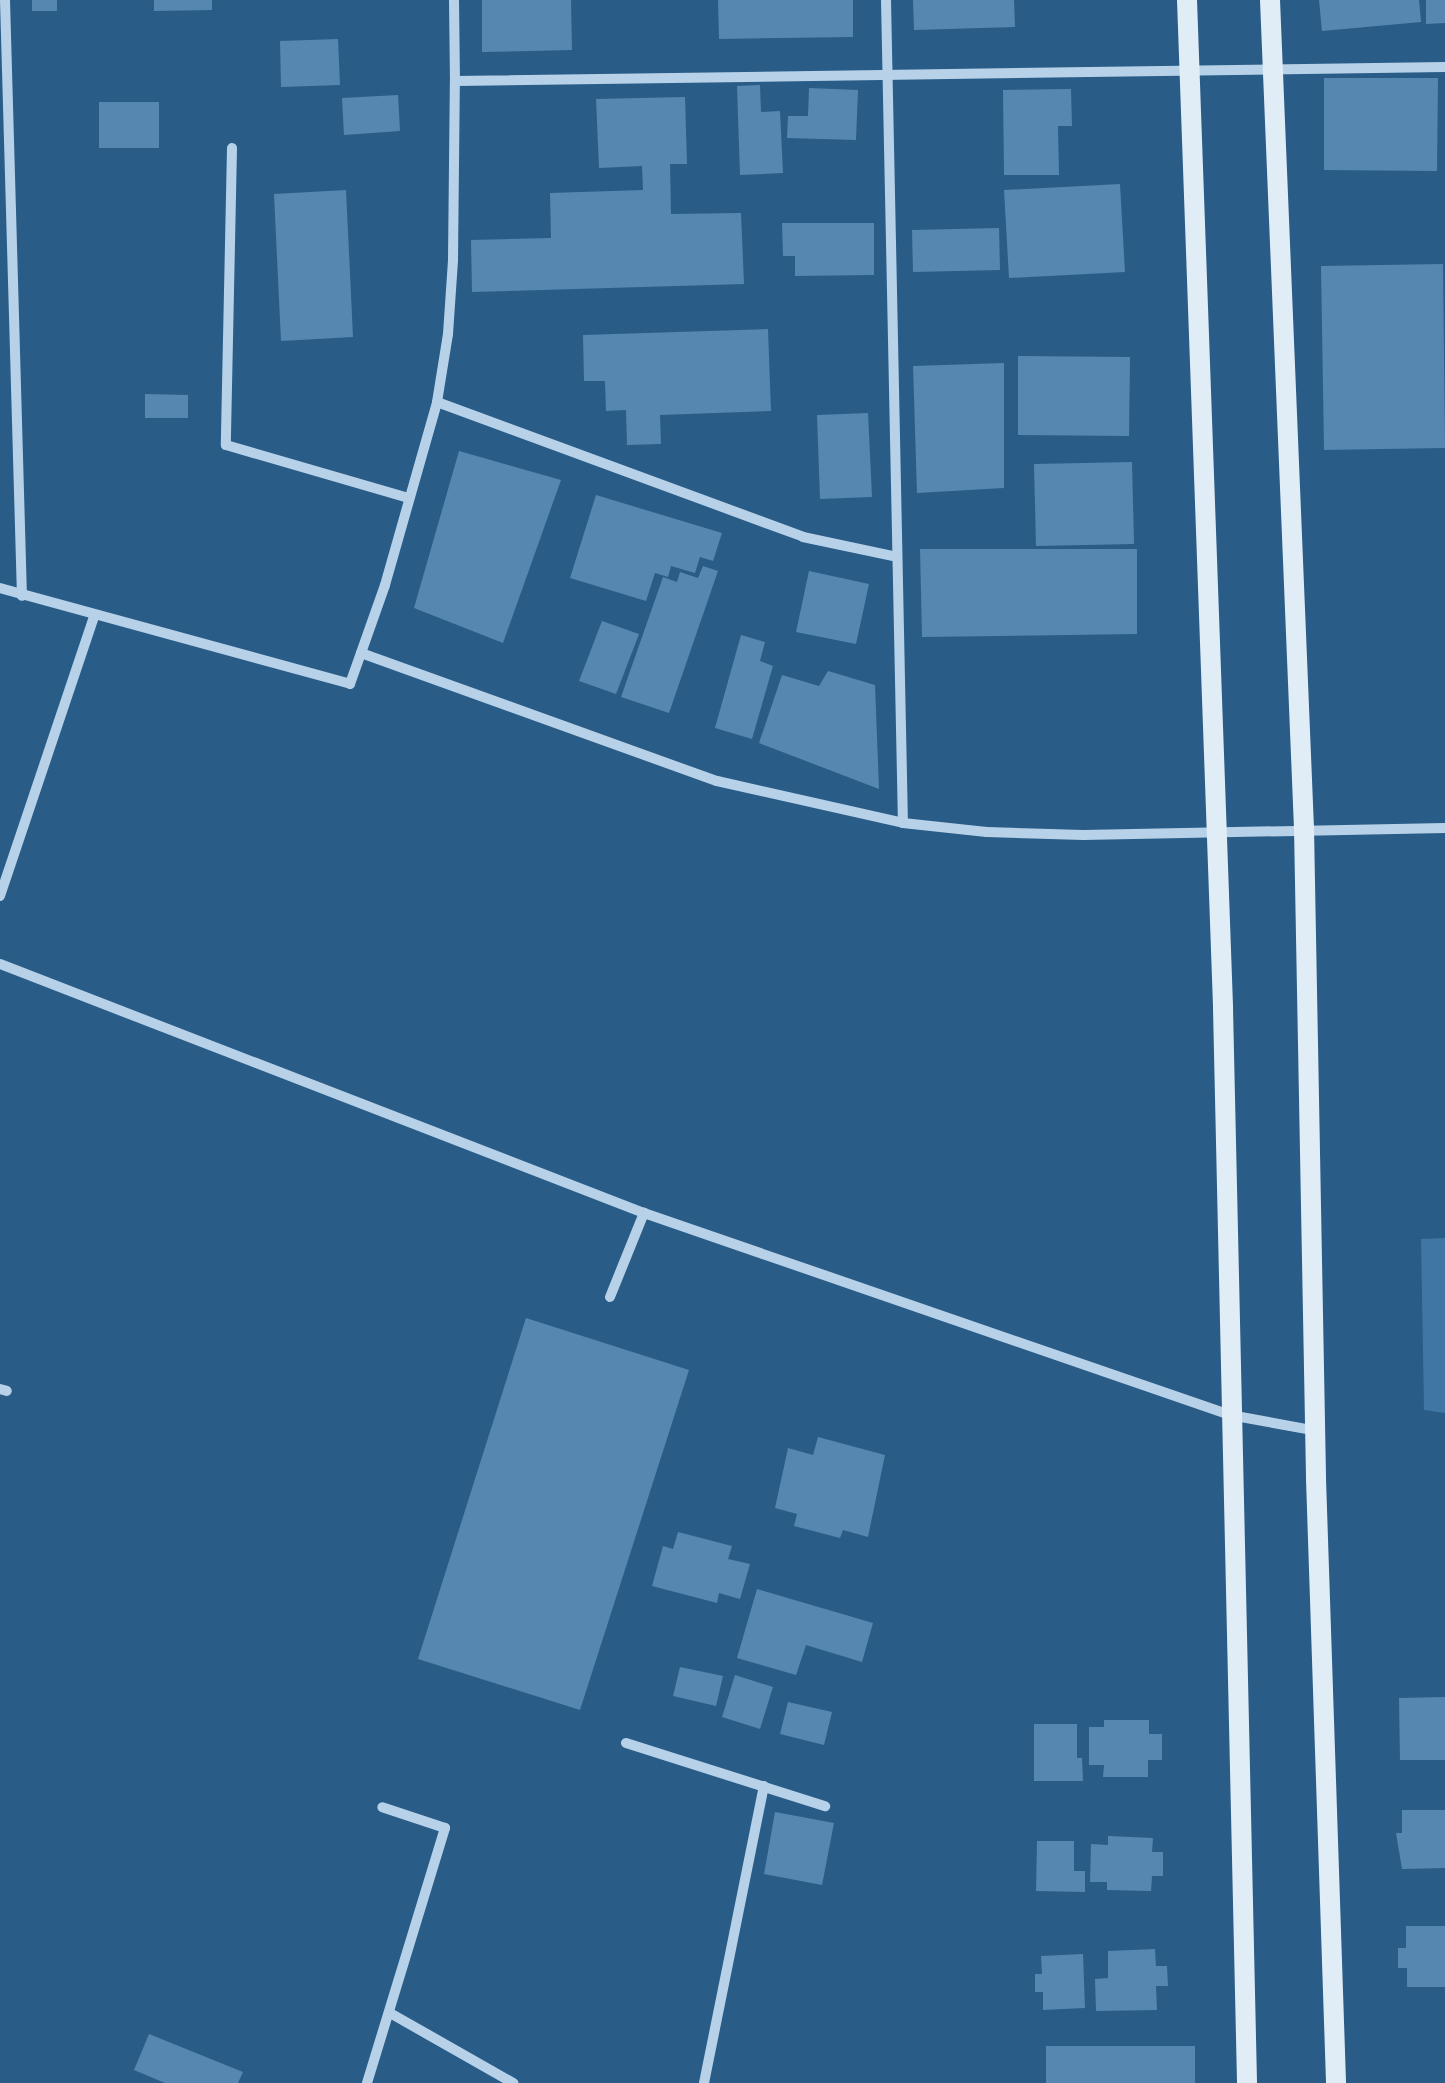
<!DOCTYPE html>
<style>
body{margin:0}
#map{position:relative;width:1445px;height:2083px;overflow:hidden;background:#2a5c88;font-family:Barlow,sans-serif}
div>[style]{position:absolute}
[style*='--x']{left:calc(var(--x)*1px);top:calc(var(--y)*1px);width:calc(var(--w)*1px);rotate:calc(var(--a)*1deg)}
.green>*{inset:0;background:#3f76a4}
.building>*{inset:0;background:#5687b1}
.street>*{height:10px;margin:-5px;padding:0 5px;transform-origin:5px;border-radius:5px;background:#b7d2e8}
.secondary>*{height:20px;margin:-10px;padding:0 10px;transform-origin:10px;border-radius:10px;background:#e0edf7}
span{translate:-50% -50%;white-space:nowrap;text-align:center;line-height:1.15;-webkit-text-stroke:10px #2a5c88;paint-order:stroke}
</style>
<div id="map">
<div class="green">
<div style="clip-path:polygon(1445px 1238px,1445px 1413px,1424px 1410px,1421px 1239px)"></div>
</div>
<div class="building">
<div style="clip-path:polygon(32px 0,57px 0,57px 11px,32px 11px)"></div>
<div style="clip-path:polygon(154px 0,212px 0,212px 10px,154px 11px)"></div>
<div style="clip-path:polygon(482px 0,571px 0,572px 50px,482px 52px)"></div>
<div style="clip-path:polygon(718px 0,853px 0,853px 37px,719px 39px)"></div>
<div style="clip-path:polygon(913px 0,1014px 0,1015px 27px,914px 30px)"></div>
<div style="clip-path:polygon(1319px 0,1419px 0,1421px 22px,1322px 31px)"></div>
<div style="clip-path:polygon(1426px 0,1445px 0,1445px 23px,1426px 24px)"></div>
<div style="clip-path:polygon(338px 39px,340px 85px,281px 87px,280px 41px)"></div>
<div style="clip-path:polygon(1324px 78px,1438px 78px,1437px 171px,1324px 170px)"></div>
<div style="clip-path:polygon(760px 85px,761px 112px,780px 111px,783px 173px,740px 175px,737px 86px)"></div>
<div style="clip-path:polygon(809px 88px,858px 90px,856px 140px,787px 138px,788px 116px,808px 116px)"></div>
<div style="clip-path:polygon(1071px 89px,1072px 126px,1058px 126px,1059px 175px,1004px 175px,1003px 90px)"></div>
<div style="clip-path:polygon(398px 95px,400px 131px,344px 135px,342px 98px)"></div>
<div style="clip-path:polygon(685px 97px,687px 164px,670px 164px,671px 214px,741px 213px,744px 284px,472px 292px,471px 240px,551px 238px,550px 193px,643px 190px,642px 166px,599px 168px,596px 99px)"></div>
<div style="clip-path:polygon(99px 102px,159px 102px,159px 148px,99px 148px)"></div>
<div style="clip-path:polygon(1120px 184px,1125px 272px,1009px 278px,1004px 190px)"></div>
<div style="clip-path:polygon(346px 190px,353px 337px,281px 341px,274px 194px)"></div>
<div style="clip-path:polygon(782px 223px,874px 223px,874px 275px,795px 276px,795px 256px,783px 256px)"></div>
<div style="clip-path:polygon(999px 228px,1000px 270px,913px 272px,912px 230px)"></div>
<div style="clip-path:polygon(1443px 264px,1445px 448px,1324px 450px,1321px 266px)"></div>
<div style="clip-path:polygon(768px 329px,771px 411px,660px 415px,661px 444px,627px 445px,626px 410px,606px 411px,605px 381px,584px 381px,583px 335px)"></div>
<div style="clip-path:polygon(1018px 356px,1130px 357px,1129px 436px,1018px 435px)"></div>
<div style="clip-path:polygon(1004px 363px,1004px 488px,917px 493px,913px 366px)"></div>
<div style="clip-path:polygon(145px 394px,188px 395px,188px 418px,145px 418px)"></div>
<div style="clip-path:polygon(868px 413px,872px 497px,820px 499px,817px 415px)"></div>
<div style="clip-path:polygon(459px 451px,561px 480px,503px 643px,414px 608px)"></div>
<div style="clip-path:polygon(1132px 462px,1134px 544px,1036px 546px,1034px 464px)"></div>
<div style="clip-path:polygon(596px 495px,722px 533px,713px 561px,700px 557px,695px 573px,671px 566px,668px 577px,655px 573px,646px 601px,570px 578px)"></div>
<div style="clip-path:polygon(920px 549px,1137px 549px,1137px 634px,922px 637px)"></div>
<div style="clip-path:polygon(703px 566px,718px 571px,669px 713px,621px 697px,663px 577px,677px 582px,680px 572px,698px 578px)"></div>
<div style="clip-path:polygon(809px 571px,869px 584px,856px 644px,796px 632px)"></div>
<div style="clip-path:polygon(602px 621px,639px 634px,616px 694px,579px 681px)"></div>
<div style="clip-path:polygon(741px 635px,765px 642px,760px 661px,773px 666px,752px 739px,715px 728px)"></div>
<div style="clip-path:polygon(828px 671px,875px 685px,879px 789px,759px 743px,782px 675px,819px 686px)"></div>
<div style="clip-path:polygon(526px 1318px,689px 1370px,580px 1710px,418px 1659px)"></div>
<div style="clip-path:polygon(818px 1437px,885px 1455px,868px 1537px,843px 1530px,840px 1538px,794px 1526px,797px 1514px,775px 1508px,788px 1448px,813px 1455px)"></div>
<div style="clip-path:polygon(678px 1532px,732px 1546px,728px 1559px,750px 1564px,740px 1599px,719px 1593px,717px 1603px,652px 1586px,663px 1546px,673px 1549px)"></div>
<div style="clip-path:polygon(757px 1589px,873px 1623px,862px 1662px,806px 1645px,796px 1675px,737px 1658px)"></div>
<div style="clip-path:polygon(680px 1667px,723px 1676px,716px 1706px,673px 1696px)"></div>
<div style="clip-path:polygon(735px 1675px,773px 1687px,760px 1729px,722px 1717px)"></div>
<div style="clip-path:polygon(1445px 1697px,1445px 1760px,1400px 1760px,1399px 1698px)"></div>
<div style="clip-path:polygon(788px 1702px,832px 1712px,824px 1745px,780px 1734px)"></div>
<div style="clip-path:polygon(1104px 1720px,1149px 1720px,1149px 1734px,1162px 1734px,1162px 1760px,1148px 1760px,1148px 1777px,1103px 1777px,1104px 1765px,1089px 1765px,1089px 1727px,1104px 1727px)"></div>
<div style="clip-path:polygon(1034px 1724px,1077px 1724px,1077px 1758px,1082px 1758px,1083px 1781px,1034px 1781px)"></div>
<div style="clip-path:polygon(1402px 1810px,1445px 1810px,1445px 1868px,1402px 1869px,1396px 1833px,1402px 1833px)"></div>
<div style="clip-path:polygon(775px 1812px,834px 1823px,822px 1885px,764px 1874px)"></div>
<div style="clip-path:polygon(1108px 1836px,1153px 1838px,1152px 1852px,1163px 1852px,1163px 1876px,1152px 1876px,1151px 1891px,1107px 1890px,1107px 1882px,1090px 1882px,1091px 1844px,1108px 1845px)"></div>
<div style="clip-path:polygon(1037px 1841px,1074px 1841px,1074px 1871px,1085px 1871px,1085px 1892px,1036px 1891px)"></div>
<div style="clip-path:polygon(1406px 1926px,1445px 1926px,1445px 1987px,1407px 1987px,1407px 1968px,1398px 1968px,1398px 1948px,1406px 1948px)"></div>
<div style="clip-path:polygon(1155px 1949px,1156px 1966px,1167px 1966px,1168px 1986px,1156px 1986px,1157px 2010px,1096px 2011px,1095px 1979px,1108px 1978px,1108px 1951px)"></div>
<div style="clip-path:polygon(1083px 1954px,1085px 2008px,1043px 2010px,1043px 1992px,1035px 1992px,1035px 1974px,1042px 1974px,1041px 1956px)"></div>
<div style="clip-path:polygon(149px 2034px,243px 2072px,238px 2083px,165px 2083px,134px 2070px)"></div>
<div style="clip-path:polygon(1046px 2046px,1195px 2046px,1195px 2083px,1046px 2083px)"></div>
</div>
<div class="street">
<div style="--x:5;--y:0;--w:596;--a:88.37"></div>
<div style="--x:454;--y:0;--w:81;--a:89.3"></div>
<div style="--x:455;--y:81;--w:990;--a:-0.81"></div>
<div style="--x:886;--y:0;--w:823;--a:88.82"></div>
<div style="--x:232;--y:148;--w:297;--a:91.2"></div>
<div style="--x:226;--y:445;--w:191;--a:16.2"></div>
<div style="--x:437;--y:402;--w:390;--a:20.2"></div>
<div style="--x:803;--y:537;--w:96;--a:12"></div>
<div style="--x:0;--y:588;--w:363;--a:15.3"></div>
<div style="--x:350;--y:684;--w:105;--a:-70.5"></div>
<div style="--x:385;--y:585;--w:190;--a:-74.1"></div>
<div style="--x:437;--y:402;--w:69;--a:-80.8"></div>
<div style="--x:448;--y:334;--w:74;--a:-86.1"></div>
<div style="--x:453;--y:260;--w:179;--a:-89.4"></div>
<div style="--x:361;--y:653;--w:378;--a:19.8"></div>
<div style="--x:717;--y:781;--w:191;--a:12.7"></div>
<div style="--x:903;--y:823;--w:84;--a:6.1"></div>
<div style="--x:987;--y:832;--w:96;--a:1.8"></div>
<div style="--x:1083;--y:835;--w:362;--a:-1.1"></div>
<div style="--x:0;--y:896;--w:295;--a:-71.4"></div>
<div style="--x:0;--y:964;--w:690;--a:21.14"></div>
<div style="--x:644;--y:1213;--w:620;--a:19.02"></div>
<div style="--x:1230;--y:1415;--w:88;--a:10.4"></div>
<div style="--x:610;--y:1297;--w:91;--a:-68"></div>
<div style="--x:0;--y:1389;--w:7;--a:16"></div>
<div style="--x:626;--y:1743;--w:209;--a:17.6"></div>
<div style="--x:390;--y:2013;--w:142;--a:29.6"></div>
<div style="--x:367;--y:2083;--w:267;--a:-73"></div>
<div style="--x:445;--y:1828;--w:66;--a:-161.6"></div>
<div style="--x:704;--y:2083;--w:303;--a:-78.6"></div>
</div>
<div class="secondary">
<div style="--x:1187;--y:0;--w:1009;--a:87.95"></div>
<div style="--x:1223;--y:1008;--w:1075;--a:88.72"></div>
<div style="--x:1270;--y:0;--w:829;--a:87.65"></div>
<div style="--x:1304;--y:828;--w:651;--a:88.94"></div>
<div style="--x:1316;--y:1479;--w:604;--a:88.1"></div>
</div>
</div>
